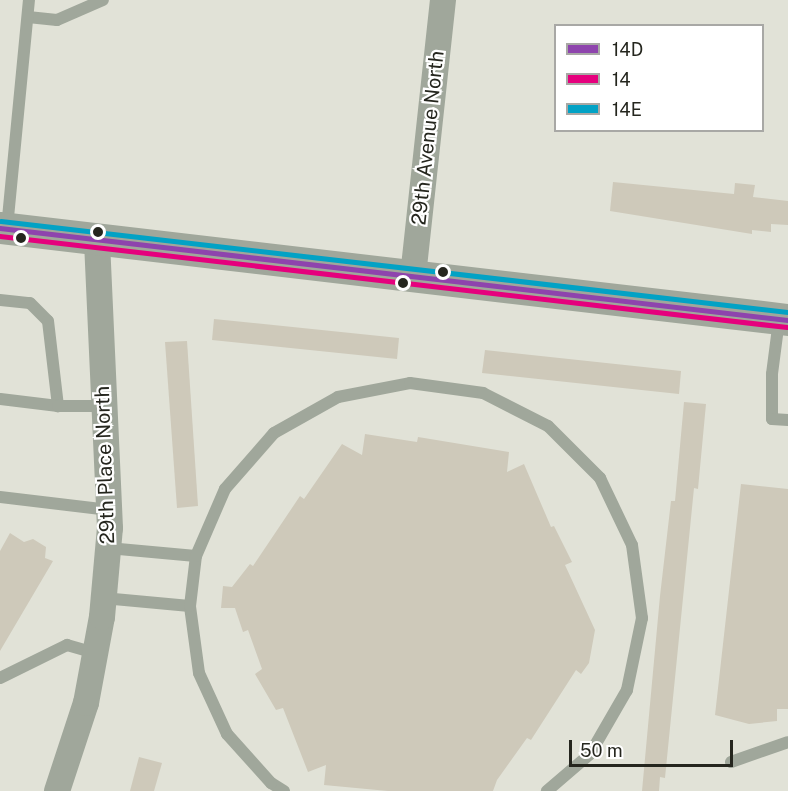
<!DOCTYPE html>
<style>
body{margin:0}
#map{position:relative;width:788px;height:791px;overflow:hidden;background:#e1e2d7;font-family:"Public Sans",sans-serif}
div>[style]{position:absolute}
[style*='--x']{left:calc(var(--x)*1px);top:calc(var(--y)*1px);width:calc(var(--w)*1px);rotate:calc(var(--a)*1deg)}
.building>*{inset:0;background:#cec9ba}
.service>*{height:12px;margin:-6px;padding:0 6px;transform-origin:6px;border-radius:6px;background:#a0a79b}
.minor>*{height:26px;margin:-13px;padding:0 13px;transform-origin:13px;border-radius:13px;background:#a0a79b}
.tertiary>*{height:32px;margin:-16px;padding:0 16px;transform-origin:16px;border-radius:16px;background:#a0a79b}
.bus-1>*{height:4.5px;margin:-2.25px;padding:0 2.25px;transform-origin:2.25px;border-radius:2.25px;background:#8e44ad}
.bus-2>*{height:4.5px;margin:-2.25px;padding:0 2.25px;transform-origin:2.25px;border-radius:2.25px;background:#e5007d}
.bus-3>*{height:4.5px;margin:-2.25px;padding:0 2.25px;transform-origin:2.25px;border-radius:2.25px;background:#02a2c5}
.dots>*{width:16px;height:16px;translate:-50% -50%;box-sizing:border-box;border:3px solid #fff;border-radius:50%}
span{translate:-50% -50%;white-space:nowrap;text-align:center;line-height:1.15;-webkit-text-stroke:4.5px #fff;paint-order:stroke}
.street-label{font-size:20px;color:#25261e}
.legend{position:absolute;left:554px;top:24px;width:210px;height:108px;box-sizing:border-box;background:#fff;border:2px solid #a8a8a5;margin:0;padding:8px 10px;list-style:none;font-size:18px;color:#25261e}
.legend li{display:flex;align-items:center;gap:12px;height:30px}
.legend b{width:30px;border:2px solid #a8a8a5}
.scale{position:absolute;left:569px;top:740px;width:164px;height:27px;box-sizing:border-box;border:3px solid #25261e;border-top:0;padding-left:8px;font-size:18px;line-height:21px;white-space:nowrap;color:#25261e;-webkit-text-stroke:4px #fff;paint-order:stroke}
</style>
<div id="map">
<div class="building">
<div style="clip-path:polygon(613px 182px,734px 194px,735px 183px,755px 185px,753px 197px,788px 201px,788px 225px,771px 224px,771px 232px,752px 230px,752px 234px,610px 211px)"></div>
<div style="clip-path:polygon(214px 319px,399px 338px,397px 359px,212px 340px)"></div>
<div style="clip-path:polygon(187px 341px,198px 506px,177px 508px,165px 342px)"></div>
<div style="clip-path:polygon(485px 350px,681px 371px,679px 394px,482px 373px)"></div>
<div style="clip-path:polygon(684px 402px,706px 404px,698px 489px,694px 488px,665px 778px,660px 777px,659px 791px,642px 791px,660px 596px,671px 501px,675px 501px)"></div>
<div style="clip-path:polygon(365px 434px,417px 442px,418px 437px,509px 452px,507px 472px,524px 464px,551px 527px,554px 526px,572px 562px,565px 565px,595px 630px,589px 663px,581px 674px,576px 670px,531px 740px,527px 738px,497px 780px,493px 791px,388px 791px,324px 785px,326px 765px,308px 772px,283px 708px,276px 710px,255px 674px,262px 669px,248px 630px,243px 632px,235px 608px,221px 608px,223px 586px,232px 587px,250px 564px,253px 566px,300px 496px,304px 499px,342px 444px,362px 455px)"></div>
<div style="clip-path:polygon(741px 484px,788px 489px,788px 709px,777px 709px,777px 721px,749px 724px,715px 715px)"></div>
<div style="clip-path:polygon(10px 533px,24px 542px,33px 539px,46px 547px,45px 558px,53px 561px,0 651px,0 551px)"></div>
<div style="clip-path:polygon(139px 757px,162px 763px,154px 791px,130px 791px)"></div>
</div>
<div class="service">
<div style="--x:28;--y:17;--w:29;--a:6"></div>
<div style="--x:57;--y:20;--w:50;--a:-23.5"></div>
<div style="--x:7;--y:228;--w:229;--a:-84.5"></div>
<div style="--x:0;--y:300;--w:30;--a:6"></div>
<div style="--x:30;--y:303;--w:25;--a:45"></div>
<div style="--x:48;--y:321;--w:86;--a:83.3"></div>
<div style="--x:58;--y:406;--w:58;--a:-173.1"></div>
<div style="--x:779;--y:320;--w:54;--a:97.4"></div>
<div style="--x:772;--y:374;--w:45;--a:90"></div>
<div style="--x:772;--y:419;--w:16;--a:4"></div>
<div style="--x:58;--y:406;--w:45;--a:0"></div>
<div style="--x:0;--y:497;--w:110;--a:6.8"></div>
<div style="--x:108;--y:548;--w:88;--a:5.2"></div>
<div style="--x:103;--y:598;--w:87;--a:5.3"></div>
<div style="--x:0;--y:678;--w:75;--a:-26.2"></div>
<div style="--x:67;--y:645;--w:29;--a:16"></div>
<div style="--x:731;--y:762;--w:60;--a:-19.3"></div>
<div style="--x:284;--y:791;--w:15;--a:-148"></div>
<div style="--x:271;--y:783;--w:66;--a:-131.9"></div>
<div style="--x:227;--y:734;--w:67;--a:-114.7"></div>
<div style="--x:199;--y:673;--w:68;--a:-97.7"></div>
<div style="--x:190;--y:606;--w:50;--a:-83.2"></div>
<div style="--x:196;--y:556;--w:73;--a:-66.6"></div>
<div style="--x:225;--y:489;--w:74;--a:-48.8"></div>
<div style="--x:274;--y:433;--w:73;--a:-29.4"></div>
<div style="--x:338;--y:397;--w:73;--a:-11"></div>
<div style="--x:410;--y:383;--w:74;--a:7.8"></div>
<div style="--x:483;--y:393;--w:73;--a:26.9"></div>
<div style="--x:548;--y:426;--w:74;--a:45"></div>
<div style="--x:600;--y:478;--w:74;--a:64.5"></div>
<div style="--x:632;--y:545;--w:74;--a:82.2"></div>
<div style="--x:642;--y:618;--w:74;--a:101.8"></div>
<div style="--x:627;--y:690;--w:74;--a:120"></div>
<div style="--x:590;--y:754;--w:57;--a:139.3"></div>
</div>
<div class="minor">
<div style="--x:413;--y:276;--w:278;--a:-83.8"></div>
<div style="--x:57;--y:791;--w:93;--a:-71.8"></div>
<div style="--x:86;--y:703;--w:87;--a:-79.5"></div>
<div style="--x:102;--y:617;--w:89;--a:-84.9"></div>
<div style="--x:110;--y:528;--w:288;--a:-92.6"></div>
</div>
<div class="tertiary">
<div style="--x:0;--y:228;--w:793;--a:6.66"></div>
</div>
<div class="bus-1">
<div style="--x:0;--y:228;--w:793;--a:6.66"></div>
</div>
<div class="bus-2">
<div style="--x:0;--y:236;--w:792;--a:6.6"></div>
</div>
<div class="bus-3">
<div style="--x:1;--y:221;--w:792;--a:6.6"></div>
</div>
<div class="dots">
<div style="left:98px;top:232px;background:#25261e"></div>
<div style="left:21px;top:238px;background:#25261e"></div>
<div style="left:443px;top:272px;background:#25261e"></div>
<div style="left:403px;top:283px;background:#25261e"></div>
</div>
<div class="street-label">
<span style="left:428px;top:138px;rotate:-84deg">29th Avenue North</span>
<span style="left:105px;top:465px;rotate:-92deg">29th Place North</span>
</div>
<ul class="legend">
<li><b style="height:8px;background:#8e44ad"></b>14D</li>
<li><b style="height:8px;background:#e5007d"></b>14</li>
<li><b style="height:8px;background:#02a2c5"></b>14E</li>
</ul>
<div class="scale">50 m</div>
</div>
